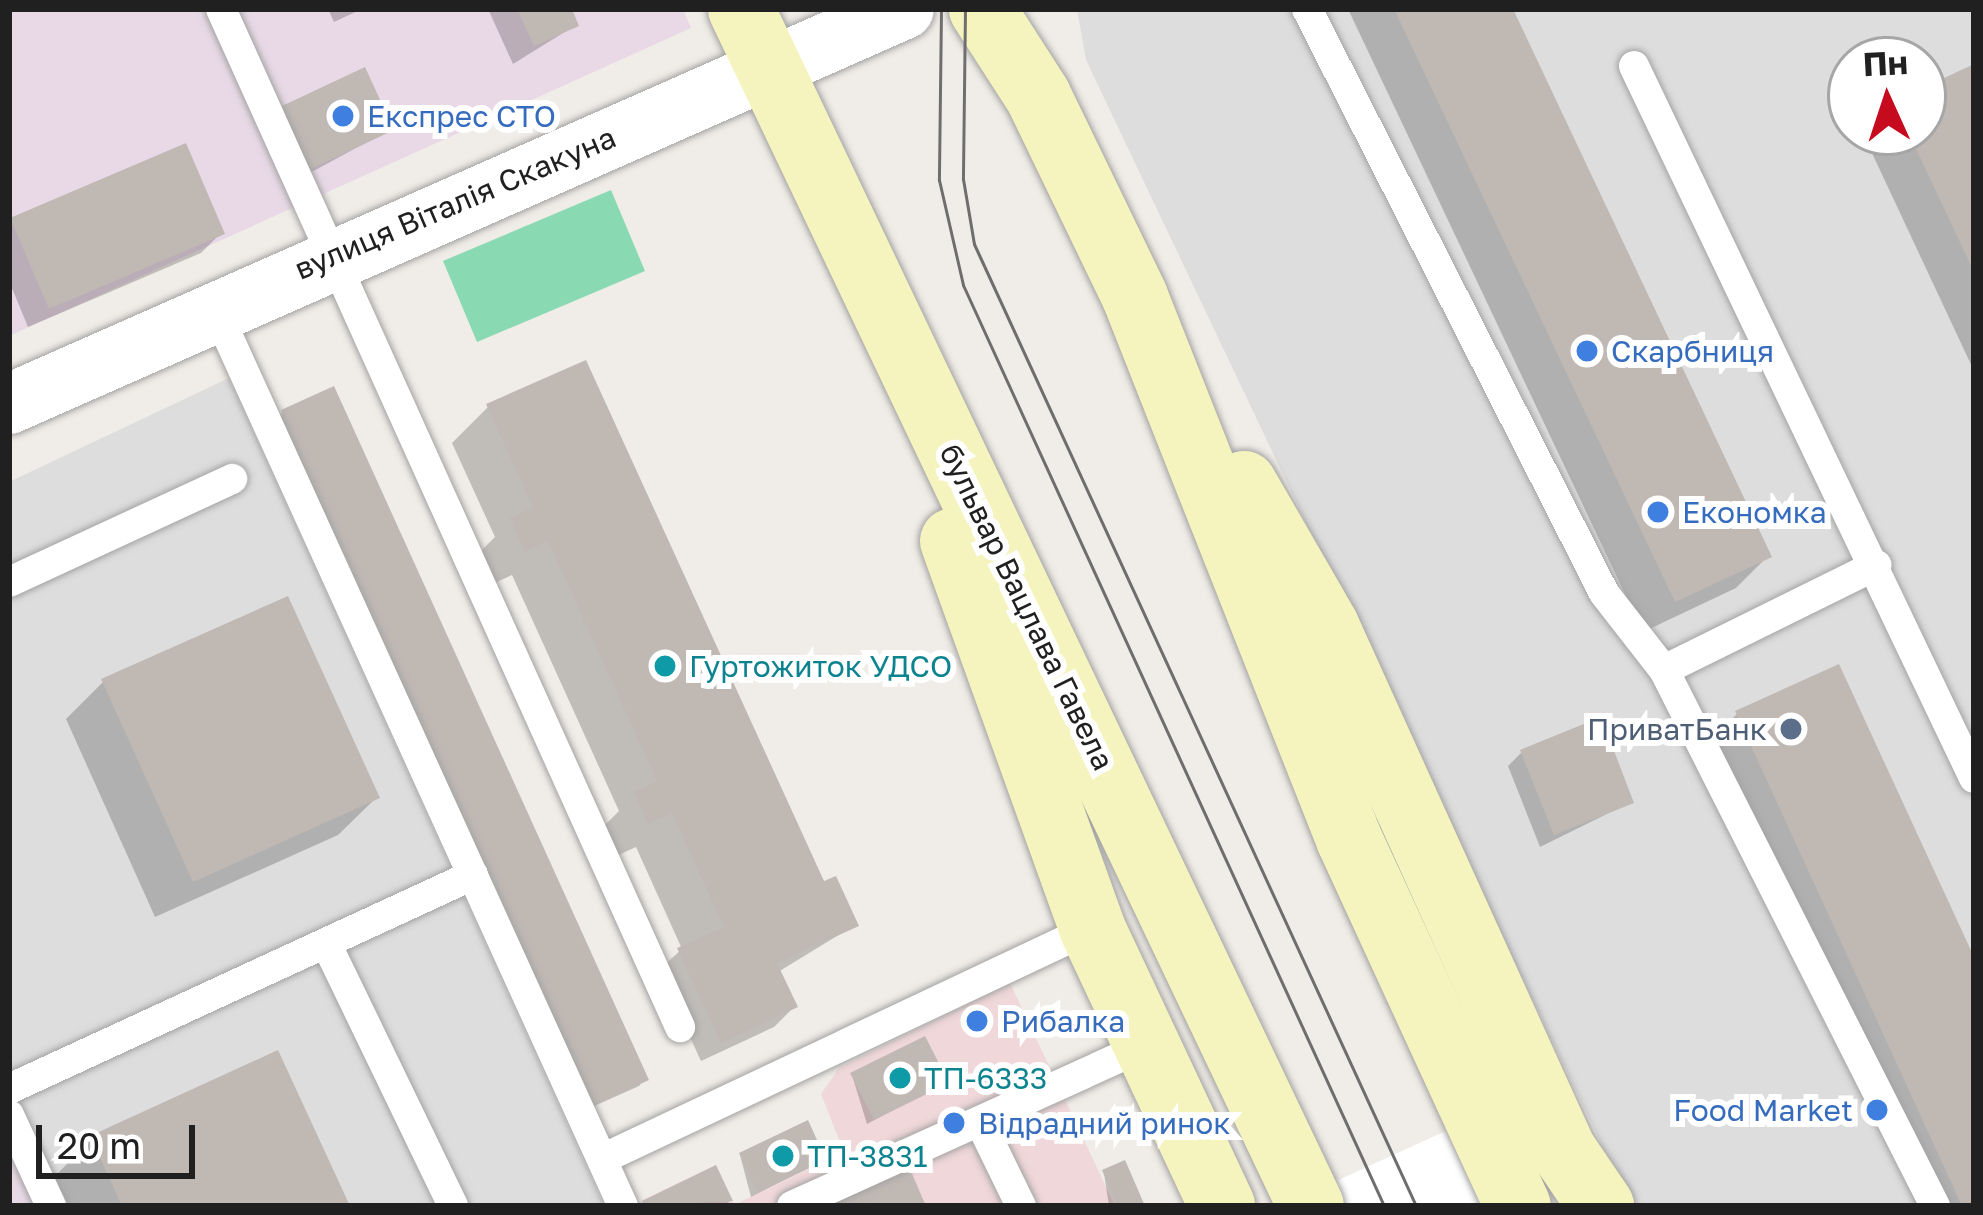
<!DOCTYPE html>
<meta charset="utf-8">
<style>
body{margin:0}
#map{position:relative;width:1983px;height:1215px;overflow:hidden;background:#f0ece7;font-family:"Golos Text",sans-serif}
div>[style]{position:absolute}
[style*='--x']{left:calc(var(--x)*1px);top:calc(var(--y)*1px);width:calc(var(--w)*1px);rotate:calc(var(--a)*1deg)}
.residential>*{inset:0;background:#dedddd}
.commercial>*{inset:0;background:#f0d7d9}
.industrial>*{inset:0;background:#e9d9e7}
.pitch>*{inset:0;background:#89dab3}
.pier>*{inset:0;background:#fff}
.shadow>*{inset:0;background:#0003}
.building>*{inset:0;background:#c0b8b3}
.roads{filter:drop-shadow(0 0 3px #a4a4a4) drop-shadow(0 0 3px #a4a4a4)}
.service>*{height:30px;margin:-15px;padding:0 15px;transform-origin:15px;border-radius:15px;background:#fff}
.minor>*{height:60px;margin:-30px;padding:0 30px;transform-origin:30px;border-radius:30px;background:#fff}
.secondary>*{height:66px;margin:-33px;padding:0 33px;transform-origin:33px;border-radius:33px;background:#f6f4be}
.tram>*{height:3px;margin:-1.5px;padding:0 1.5px;transform-origin:1.5px;border-radius:1.5px;background:#6e6e6e}
.dots>*{width:33px;height:33px;translate:-50% -50%;box-sizing:border-box;border:6px solid #fff;border-radius:50%}
span{translate:-50% -50%;white-space:nowrap;text-align:center;line-height:1.15;-webkit-text-stroke:12px #fff;paint-order:stroke}
.shop-label{font-size:30px;color:#366cbe}
.left{translate:0 -50%;text-align:left}
.right{translate:-100% -50%;text-align:right}
.street-label{font-size:30px;color:#202020}
.culture-label{font-size:30px;color:#0d838f}
.service-label{font-size:30px;color:#4e5e75}
.frame{position:absolute;inset:0;border:12px solid #202020;pointer-events:none}
.north{position:absolute;left:1827px;top:36px;width:120px;height:120px;box-sizing:border-box;background:#fff;border:3px solid #a6a6a6;border-radius:50%;rotate:357deg;font-size:33px;font-weight:700;line-height:48px;text-align:center;color:#202020}
.north::after{content:'';display:block;margin:auto;width:42px;height:54px;background:#c50b1d;clip-path:polygon(50% 0,100% 100%,50% 72%,0 100%)}
.scale{position:absolute;left:36px;top:1125px;width:159px;height:54px;box-sizing:border-box;border:6px solid #202020;border-top:0;padding-left:15px;font-size:36px;line-height:42px;white-space:nowrap;color:#202020;-webkit-text-stroke:9px #fff;paint-order:stroke}
</style>
<div id="map">
<div class="residential">
<div style="clip-path:polygon(evenodd,1077px 9px,1974px 9px,1974px 1206px,1631px 1206px,1086px 60px,1077px 9px,1851px 60px,1923px 60px,1923px 132px,1851px 132px,1851px 60px)"></div>
<div style="clip-path:polygon(229px 378px,604px 1206px,36px 1206px,9px 1147px,9px 482px)"></div>
</div>
<div class="commercial">
<div style="clip-path:polygon(1010px 983px,1115px 1206px,630px 1206px,716px 1165px,734px 1205px,844px 1152px,821px 1094px,839px 1068px)"></div>
</div>
<div class="industrial">
<div style="clip-path:polygon(9px 9px,683px 9px,691px 28px,9px 336px)"></div>
<div style="clip-path:polygon(9px 1147px,36px 1206px,9px 1206px)"></div>
</div>
<div class="pitch">
<div style="clip-path:polygon(611px 190px,645px 271px,477px 342px,443px 261px)"></div>
</div>
<div class="pier">
<div style="clip-path:polygon(1503px 1105px,1549px 1206px,1281px 1206px)"></div>
</div>
<div class="shadow">
<div style="clip-path:polygon(328px 9px,362px 9px,334px 22px)"></div>
<div style="clip-path:polygon(488px 9px,568px 9px,576px 25px,513px 64px)"></div>
<div style="clip-path:polygon(1348px 9px,1509px 9px,1768px 556px,1736px 588px,1643px 632px)"></div>
<div style="clip-path:polygon(1974px 67px,1974px 371px,1864px 136px,1923px 132px,1923px 91px)"></div>
<div style="clip-path:polygon(284px 109px,391px 129px,297px 180px,270px 122px)"></div>
<div style="clip-path:polygon(12px 220px,221px 233px,201px 253px,28px 327px,9px 281px)"></div>
<div style="clip-path:polygon(488px 407px,855px 925px,778px 972px,794px 1007px,774px 1027px,701px 1061px,659px 970px,682px 949px,636px 847px,612px 858px,600px 830px,619px 811px,512px 575px,488px 586px,475px 557px,495px 537px,452px 443px)"></div>
<div style="clip-path:polygon(283px 412px,645px 1079px,639px 1086px,590px 1108px,263px 433px)"></div>
<div style="clip-path:polygon(103px 682px,376px 798px,338px 835px,155px 917px,66px 719px)"></div>
<div style="clip-path:polygon(1737px 714px,1974px 965px,1974px 1206px,1917px 1206px,1705px 746px)"></div>
<div style="clip-path:polygon(1522px 752px,1631px 802px,1540px 847px,1508px 766px)"></div>
<div style="clip-path:polygon(852px 1075px,945px 1082px,867px 1124px)"></div>
<div style="clip-path:polygon(92px 1139px,346px 1206px,68px 1206px,54px 1177px)"></div>
<div style="clip-path:polygon(740px 1155px,823px 1160px,751px 1197px)"></div>
<div style="clip-path:polygon(1104px 1173px,1142px 1206px,1109px 1206px)"></div>
<div style="clip-path:polygon(730px 1201px,724px 1206px,641px 1206px,644px 1203px)"></div>
</div>
<div class="building">
<div style="clip-path:polygon(517px 9px,572px 9px,579px 26px,534px 46px)"></div>
<div style="clip-path:polygon(1394px 9px,1513px 9px,1772px 557px,1675px 602px)"></div>
<div style="clip-path:polygon(1974px 64px,1974px 272px,1908px 132px,1923px 132px,1923px 88px)"></div>
<div style="clip-path:polygon(365px 67px,394px 130px,311px 169px,282px 106px)"></div>
<div style="clip-path:polygon(186px 143px,225px 234px,49px 309px,10px 218px)"></div>
<div style="clip-path:polygon(586px 360px,824px 881px,836px 876px,859px 926px,777px 963px,798px 1007px,721px 1043px,677px 948px,724px 927px,672px 813px,648px 824px,634px 792px,657px 781px,548px 541px,524px 552px,510px 518px,533px 507px,486px 404px)"></div>
<div style="clip-path:polygon(334px 386px,649px 1080px,596px 1104px,281px 410px)"></div>
<div style="clip-path:polygon(288px 596px,380px 798px,193px 882px,101px 679px)"></div>
<div style="clip-path:polygon(1839px 664px,1974px 957px,1974px 1206px,1962px 1206px,1735px 711px)"></div>
<div style="clip-path:polygon(1601px 717px,1634px 803px,1554px 835px,1520px 750px)"></div>
<div style="clip-path:polygon(925px 1036px,949px 1083px,874px 1120px,850px 1073px)"></div>
<div style="clip-path:polygon(278px 1050px,350px 1206px,122px 1206px,90px 1136px)"></div>
<div style="clip-path:polygon(808px 1120px,826px 1160px,758px 1193px,739px 1153px)"></div>
<div style="clip-path:polygon(1125px 1160px,1145px 1206px,1117px 1206px,1102px 1170px)"></div>
<div style="clip-path:polygon(716px 1165px,733px 1201px,644px 1206px,642px 1201px)"></div>
<div style="clip-path:polygon(909px 1167px,926px 1206px,824px 1206px)"></div>
</div>
<div class="roads">
<div class="service">
<div style="--x:221;--y:9;--w:1117;--a:65.73"></div>
<div style="--x:1307;--y:9;--w:655;--a:63.04"></div>
<div style="--x:1604;--y:593;--w:98;--a:52.1"></div>
<div style="--x:1664;--y:670;--w:601;--a:63.18"></div>
<div style="--x:1634;--y:66;--w:789;--a:64.47"></div>
<div style="--x:215;--y:308;--w:986;--a:65.57"></div>
<div style="--x:9;--y:582;--w:246;--a:-24.8"></div>
<div style="--x:1664;--y:670;--w:237;--a:-26.3"></div>
<div style="--x:326;--y:943;--w:292;--a:64.2"></div>
<div style="--x:9;--y:1089;--w:511;--a:-24.76"></div>
<div style="--x:9;--y:1115;--w:100;--a:65.2"></div>
<div style="--x:982;--y:1126;--w:89;--a:64"></div>
<div style="--x:602;--y:1159;--w:542;--a:-25.24"></div>
<div style="--x:792;--y:1206;--w:390;--a:-24.4"></div>
</div>
<div class="minor">
<div style="--x:9;--y:404;--w:978;--a:-23.81"></div>
</div>
<div class="secondary">
<div style="--x:741;--y:9;--w:1326;--a:64.54"></div>
<div style="--x:982;--y:9;--w:103;--a:57.2"></div>
<div style="--x:1038;--y:96;--w:223;--a:64.2"></div>
<div style="--x:1135;--y:297;--w:583;--a:68.45"></div>
<div style="--x:1349;--y:839;--w:404;--a:65.3"></div>
<div style="--x:1244;--y:484;--w:164;--a:60"></div>
<div style="--x:1326;--y:626;--w:575;--a:65.66"></div>
<div style="--x:1563;--y:1150;--w:68;--a:55.8"></div>
<div style="--x:953;--y:541;--w:411;--a:70.2"></div>
<div style="--x:1092;--y:928;--w:307;--a:64.9"></div>
</div>
</div>
<div class="tram">
<div style="--x:941;--y:9;--w:171;--a:90.7"></div>
<div style="--x:939;--y:180;--w:108;--a:77.1"></div>
<div style="--x:963;--y:285;--w:1013;--a:65.43"></div>
<div style="--x:965;--y:9;--w:170;--a:90.7"></div>
<div style="--x:963;--y:179;--w:66;--a:80.4"></div>
<div style="--x:974;--y:244;--w:1059;--a:65.32"></div>
</div>
<div class="dots">
<div style="left:343px;top:116px;background:#3f7fe0"></div>
<div style="left:1587px;top:351px;background:#3f7fe0"></div>
<div style="left:1658px;top:512px;background:#3f7fe0"></div>
<div style="left:665px;top:666px;background:#0f9aa8"></div>
<div style="left:1791px;top:729px;background:#5c6f8a"></div>
<div style="left:977px;top:1021px;background:#3f7fe0"></div>
<div style="left:900px;top:1078px;background:#0f9aa8"></div>
<div style="left:1877px;top:1110px;background:#3f7fe0"></div>
<div style="left:954px;top:1123px;background:#3f7fe0"></div>
<div style="left:783px;top:1156px;background:#0f9aa8"></div>
</div>
<div class="shop-label">
<span class="left" style="left:367px;top:116px">Експрес СТО</span>
<span class="left" style="left:1611px;top:351px">Скарбниця</span>
<span class="left" style="left:1682px;top:512px">Економка</span>
<span class="left" style="left:1001px;top:1021px">Рибалка</span>
<span class="right" style="left:1853px;top:1110px">Food Market</span>
<span class="left" style="left:978px;top:1123px">Відрадний ринок</span>
</div>
<div class="street-label">
<span style="left:455px;top:203px;rotate:-23deg">вулиця Віталія Скакуна</span>
<span style="left:1027px;top:607px;rotate:64deg">бульвар Вацлава Гавела</span>
</div>
<div class="culture-label">
<span class="left" style="left:689px;top:666px">Гуртожиток УДСО</span>
<span class="left" style="left:924px;top:1078px">ТП-6333</span>
<span class="left" style="left:807px;top:1156px">ТП-3831</span>
</div>
<div class="service-label">
<span class="right" style="left:1767px;top:729px">ПриватБанк</span>
</div>
<div class="frame"></div>
<div class="north">Пн</div>
<div class="scale">20 m</div>
</div>
